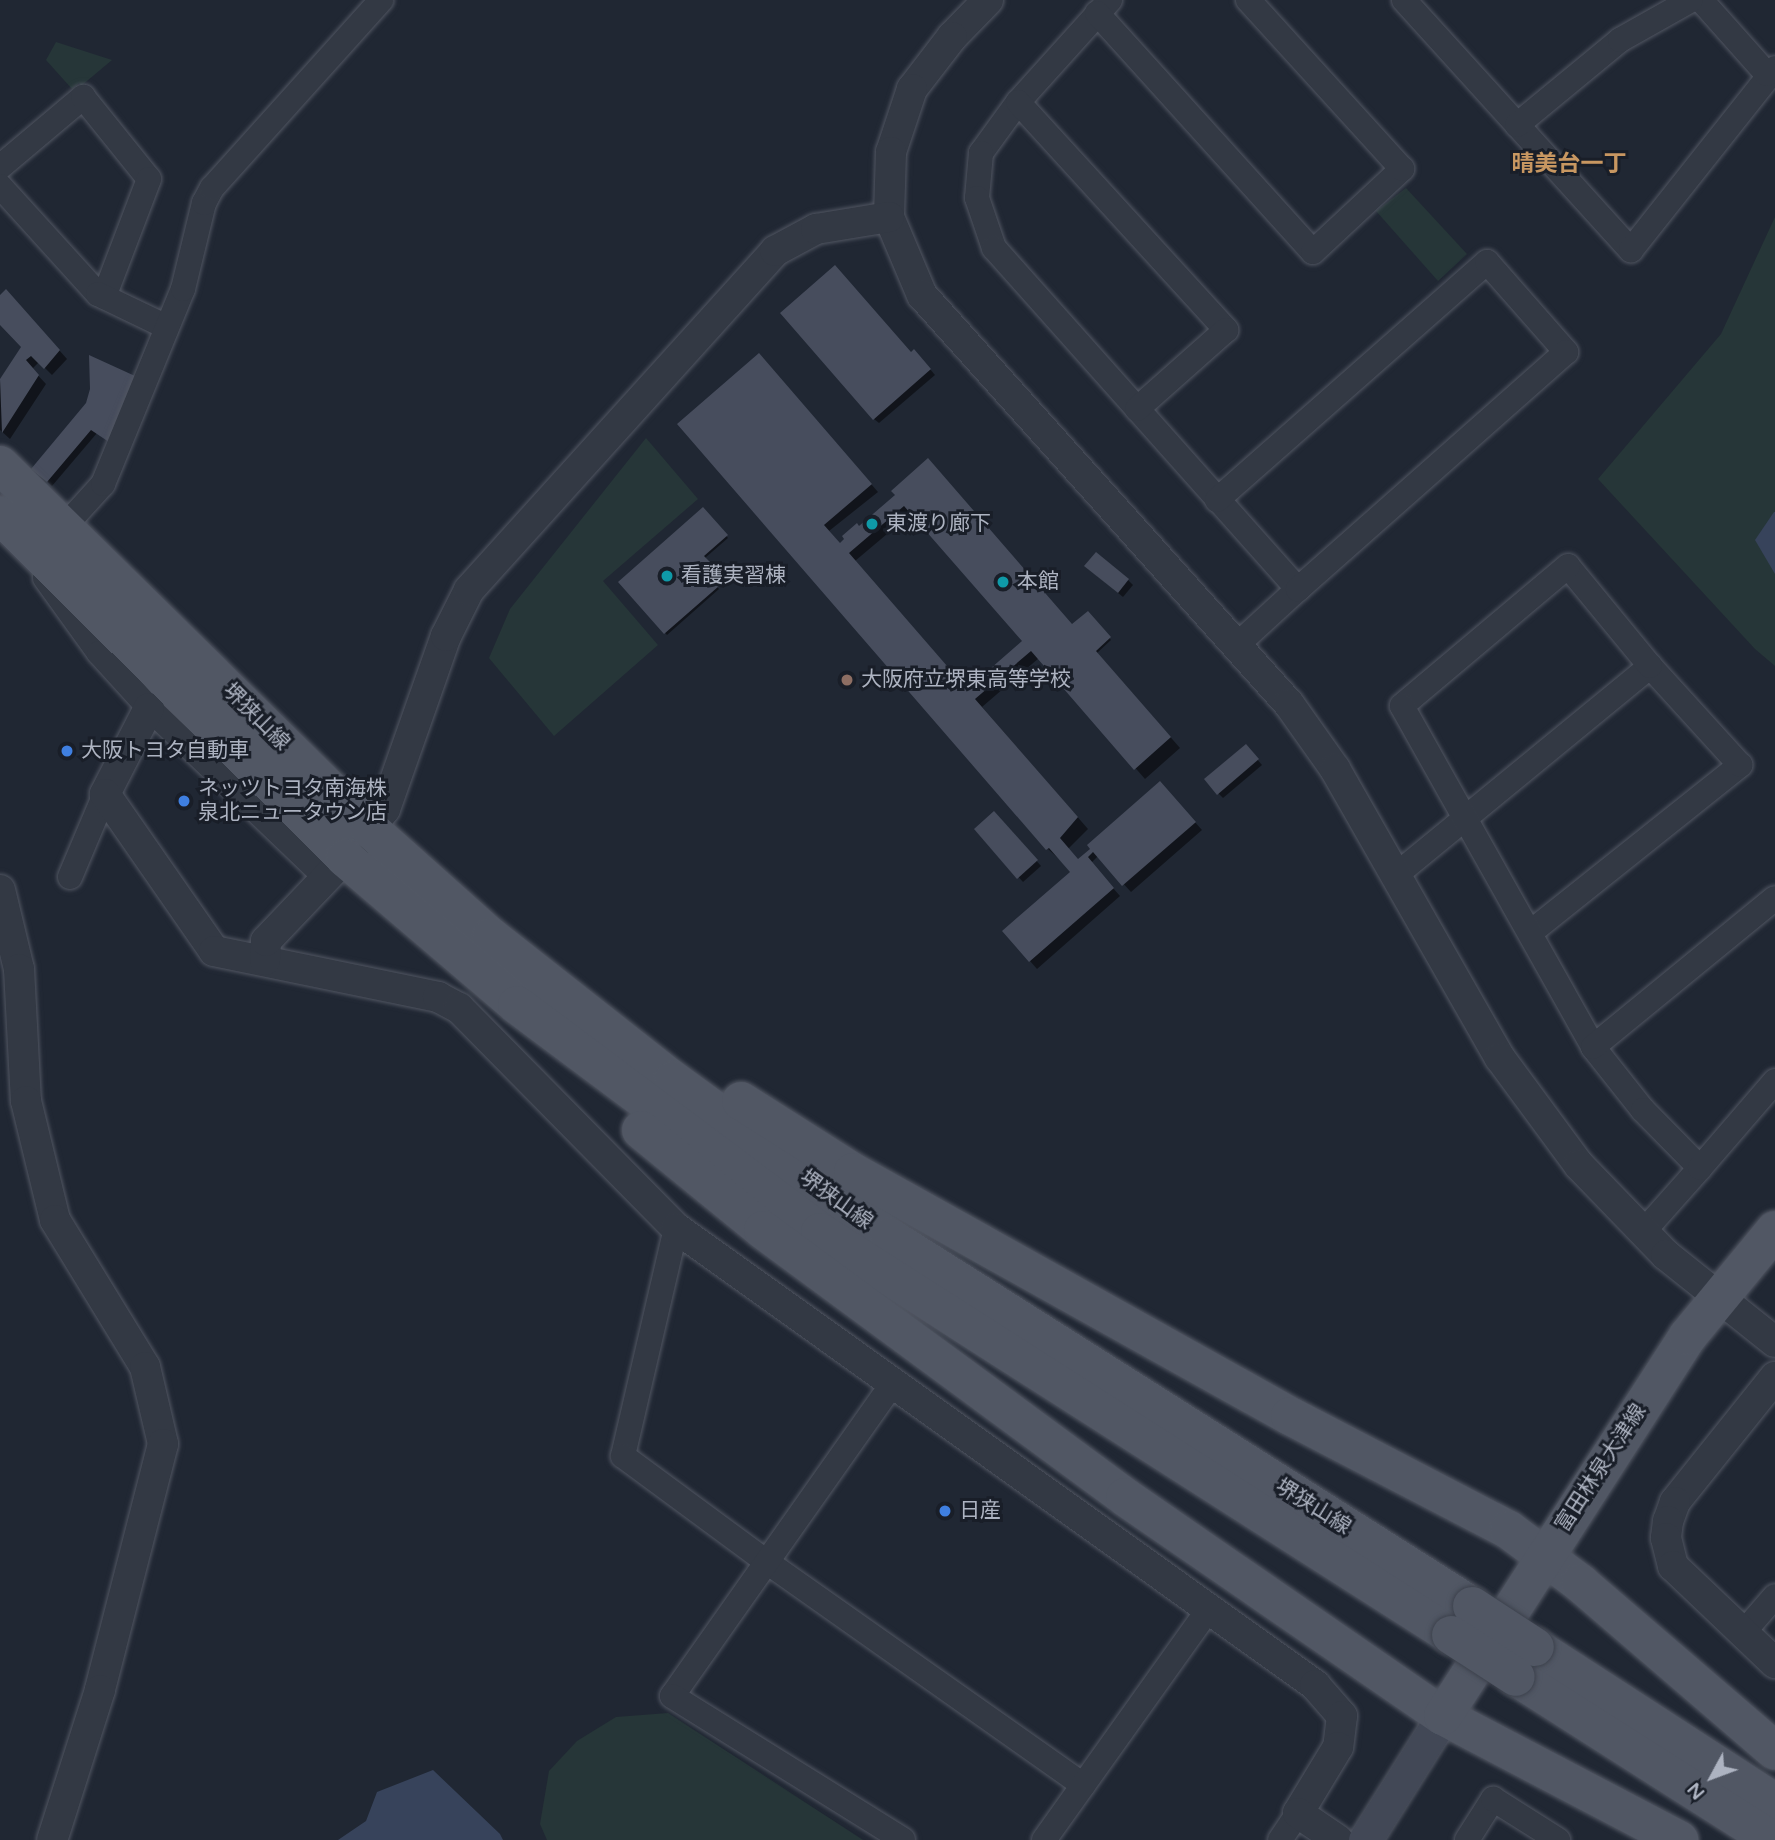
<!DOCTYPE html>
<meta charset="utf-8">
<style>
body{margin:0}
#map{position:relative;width:1775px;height:1840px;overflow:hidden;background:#202733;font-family:"Varela Round","Noto Sans JP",sans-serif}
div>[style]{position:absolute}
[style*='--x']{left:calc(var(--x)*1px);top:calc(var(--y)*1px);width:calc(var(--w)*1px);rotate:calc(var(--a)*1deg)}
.green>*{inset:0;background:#263638}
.water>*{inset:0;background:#37435b}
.shadow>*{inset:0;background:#0007}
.building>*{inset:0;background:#474d5d}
.roads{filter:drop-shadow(0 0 2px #515662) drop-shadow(0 0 2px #515662)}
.minor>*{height:24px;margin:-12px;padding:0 12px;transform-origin:12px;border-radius:12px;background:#333944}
.tertiary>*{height:30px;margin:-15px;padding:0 15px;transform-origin:15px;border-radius:15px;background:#333944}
.secondary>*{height:33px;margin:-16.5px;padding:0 16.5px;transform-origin:16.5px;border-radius:16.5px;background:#424856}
.primary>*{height:38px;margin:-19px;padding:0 19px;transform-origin:19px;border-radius:19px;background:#515764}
.bridges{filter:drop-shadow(0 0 2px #3d424d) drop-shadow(0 0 2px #3d424d)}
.primary-bridge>*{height:38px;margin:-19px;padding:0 19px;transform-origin:19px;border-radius:19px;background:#515764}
.dots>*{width:19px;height:19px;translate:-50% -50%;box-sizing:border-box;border:4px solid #191e28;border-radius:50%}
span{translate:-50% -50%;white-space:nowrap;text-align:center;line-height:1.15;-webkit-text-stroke:6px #191e28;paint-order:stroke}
.poi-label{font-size:21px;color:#adb3c1}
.left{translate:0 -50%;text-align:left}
.street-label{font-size:21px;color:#adb3c1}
.neighbourhood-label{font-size:23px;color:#c89761;font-weight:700}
.north{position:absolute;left:1677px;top:1742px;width:70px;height:70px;-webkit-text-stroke:5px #191e28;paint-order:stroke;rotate:229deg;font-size:19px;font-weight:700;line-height:28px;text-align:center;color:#adb3c1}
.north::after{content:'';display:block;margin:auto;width:24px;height:32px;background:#adb3c1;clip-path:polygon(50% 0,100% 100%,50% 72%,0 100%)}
</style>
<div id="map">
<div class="green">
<div style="clip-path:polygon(56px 42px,112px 60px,81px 86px,79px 83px,72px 89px,46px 60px)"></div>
<div style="clip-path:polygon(1406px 188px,1467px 254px,1438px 281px,1376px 211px)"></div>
<div style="clip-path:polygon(1775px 217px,1775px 666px,1755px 649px,1598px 479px,1721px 334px)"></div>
<div style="clip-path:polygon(646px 438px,698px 499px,603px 581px,658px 645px,554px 736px,489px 658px,510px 609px)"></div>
<div style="clip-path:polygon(668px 1713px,863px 1840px,547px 1840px,540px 1824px,549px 1771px,577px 1741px,616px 1717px)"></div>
</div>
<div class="water">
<div style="clip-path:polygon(1774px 512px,1775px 512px,1775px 574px,1755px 540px)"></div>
<div style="clip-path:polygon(433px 1770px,500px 1834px,503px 1840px,338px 1840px,366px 1821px,377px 1792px)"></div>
</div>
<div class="shadow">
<div style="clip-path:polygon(0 297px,14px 299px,67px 359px,52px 375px,39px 362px,32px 369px,46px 384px,10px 439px,0 430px,0 383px,23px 347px,0 319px)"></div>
<div style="clip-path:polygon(919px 356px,935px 375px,879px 423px,874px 419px)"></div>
<div style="clip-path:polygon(evenodd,766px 363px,878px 492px,829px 531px,841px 545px,897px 495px,1073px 626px,1088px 613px,1111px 640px,1097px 653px,1180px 748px,1145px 779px,1039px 658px,982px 707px,1088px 829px,1068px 849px,1078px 861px,1167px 791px,1202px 830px,1131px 892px,1098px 856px,1091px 863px,1120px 896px,1037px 969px,1030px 961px,1073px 872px,1048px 849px,788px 551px,766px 363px,912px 513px,1024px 641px,967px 690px,855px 561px,912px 513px)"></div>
<div style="clip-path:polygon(88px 404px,97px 433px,52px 486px,38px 473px)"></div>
<div style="clip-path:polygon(703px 509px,728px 538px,705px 558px,711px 566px,705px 572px,719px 589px,667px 635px,620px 582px)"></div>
<div style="clip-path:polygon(1091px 571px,1128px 580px,1133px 585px,1123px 597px)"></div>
<div style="clip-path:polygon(1250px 751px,1262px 765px,1223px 798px,1218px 793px)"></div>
<div style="clip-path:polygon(994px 813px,1041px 866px,1023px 882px,976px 830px)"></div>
</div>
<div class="building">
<div style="clip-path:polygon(835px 265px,911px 352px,914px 349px,931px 369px,873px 420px,780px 313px)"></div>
<div style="clip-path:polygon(6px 289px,60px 350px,44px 369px,31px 356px,26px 360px,39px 375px,2px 433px,0 379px,21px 347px,0 325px,0 295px)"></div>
<div style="clip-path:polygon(evenodd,759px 353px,872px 484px,824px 525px,840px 543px,844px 539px,842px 536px,857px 523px,859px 526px,895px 495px,891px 491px,928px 458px,1072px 624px,1088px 611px,1111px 637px,1096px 651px,1171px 737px,1134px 770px,1031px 651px,975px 699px,1078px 817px,1060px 838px,1078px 859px,1090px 849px,1087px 845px,1160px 781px,1196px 822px,1122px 886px,1093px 852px,1088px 857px,1114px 888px,1029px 962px,1002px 931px,1070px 872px,1049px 848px,1046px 850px,677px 424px,759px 353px,904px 506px,1022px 641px,967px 689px,849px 553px,904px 506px)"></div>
<div style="clip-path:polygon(89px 355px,135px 376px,109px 442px,91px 430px,47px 482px,31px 469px,86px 403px,90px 389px)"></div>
<div style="clip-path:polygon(703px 507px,728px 535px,704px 556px,711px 563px,704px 570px,719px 586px,664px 634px,618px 582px)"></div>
<div style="clip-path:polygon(1096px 552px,1129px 579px,1118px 593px,1084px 566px)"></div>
<div style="clip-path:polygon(1246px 744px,1259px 759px,1217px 795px,1204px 779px)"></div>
<div style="clip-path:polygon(994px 811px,1038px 860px,1017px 879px,974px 829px)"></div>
</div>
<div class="roads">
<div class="minor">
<div style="--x:1110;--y:0;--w:137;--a:132"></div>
<div style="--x:1018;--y:102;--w:63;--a:126"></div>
<div style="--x:981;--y:153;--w:45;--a:95.1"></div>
<div style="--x:977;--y:198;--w:53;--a:71.2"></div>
<div style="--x:994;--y:248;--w:457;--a:48.3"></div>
<div style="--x:1298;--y:589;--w:81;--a:137.5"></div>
<div style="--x:1404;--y:0;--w:338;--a:47.8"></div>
<div style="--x:1631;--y:250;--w:232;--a:-51.6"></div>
<div style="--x:1701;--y:0;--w:99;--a:48.3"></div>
<div style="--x:1097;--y:13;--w:322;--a:47.9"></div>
<div style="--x:1313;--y:252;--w:122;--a:-43"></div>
<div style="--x:1402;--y:169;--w:229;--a:-132.3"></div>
<div style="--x:1018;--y:102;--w:309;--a:47.6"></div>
<div style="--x:1226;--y:330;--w:119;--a:138.4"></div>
<div style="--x:1517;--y:125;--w:134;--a:-39.5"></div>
<div style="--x:1620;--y:40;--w:81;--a:-29.4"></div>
<div style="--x:0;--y:167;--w:109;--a:-40.1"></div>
<div style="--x:83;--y:97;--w:105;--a:51.2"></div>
<div style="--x:149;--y:179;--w:126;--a:110.9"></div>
<div style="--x:0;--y:186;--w:146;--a:47.8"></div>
<div style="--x:98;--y:294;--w:76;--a:25.6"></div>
<div style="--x:1217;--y:500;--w:360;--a:-41.4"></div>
<div style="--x:1487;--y:262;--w:120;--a:48.7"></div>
<div style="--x:1566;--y:352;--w:358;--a:138.5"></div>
<div style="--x:64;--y:527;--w:58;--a:-47.8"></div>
<div style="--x:103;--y:484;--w:211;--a:-67.7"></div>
<div style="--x:183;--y:289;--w:89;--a:-76.3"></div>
<div style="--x:204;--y:203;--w:17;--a:-62"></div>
<div style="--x:212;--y:188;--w:253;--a:-48"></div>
<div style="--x:45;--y:578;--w:92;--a:54.2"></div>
<div style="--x:99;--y:653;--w:74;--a:47.7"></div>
<div style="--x:149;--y:708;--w:245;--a:43.8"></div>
<div style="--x:1396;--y:875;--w:329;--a:-39.4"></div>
<div style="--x:70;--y:877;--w:90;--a:-67.1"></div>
<div style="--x:1531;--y:932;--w:268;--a:-38.6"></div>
<div style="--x:1740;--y:765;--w:134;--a:-132.3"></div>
<div style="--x:1650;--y:666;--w:129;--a:-129.4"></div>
<div style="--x:1568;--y:566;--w:217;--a:139.9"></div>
<div style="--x:1402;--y:706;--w:391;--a:60.7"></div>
<div style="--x:1593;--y:1047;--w:80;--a:51.6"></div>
<div style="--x:1643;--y:1110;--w:81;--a:45.5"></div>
<div style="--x:1700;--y:1168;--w:86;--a:131.7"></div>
<div style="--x:1593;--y:1047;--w:235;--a:-39.3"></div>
<div style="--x:1700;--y:1168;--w:115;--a:-49.2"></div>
<div style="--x:676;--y:1228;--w:234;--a:103.1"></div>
<div style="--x:623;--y:1456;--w:179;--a:36.4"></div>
<div style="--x:767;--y:1562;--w:387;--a:35.2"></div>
<div style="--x:893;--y:1383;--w:383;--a:125.2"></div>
<div style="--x:672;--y:1696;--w:272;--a:31.9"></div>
<div style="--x:1742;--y:1634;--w:50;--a:-49"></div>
<div style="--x:1044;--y:1840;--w:284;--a:-54.5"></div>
<div style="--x:1280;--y:1840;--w:32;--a:-56"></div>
<div style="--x:1467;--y:1840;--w:49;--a:-57.6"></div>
<div style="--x:1493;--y:1799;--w:77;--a:32.2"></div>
</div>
<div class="tertiary">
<div style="--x:988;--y:0;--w:52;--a:134.2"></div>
<div style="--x:952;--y:37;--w:66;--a:127.6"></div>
<div style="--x:912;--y:89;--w:66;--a:108.4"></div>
<div style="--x:891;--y:152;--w:65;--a:91.8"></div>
<div style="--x:889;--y:217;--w:85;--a:67.1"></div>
<div style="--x:922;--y:295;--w:550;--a:48.1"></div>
<div style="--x:1289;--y:704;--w:80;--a:54.7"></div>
<div style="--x:1335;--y:769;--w:333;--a:60.3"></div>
<div style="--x:1500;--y:1058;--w:133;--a:53.6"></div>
<div style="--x:1579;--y:1165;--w:125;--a:46"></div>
<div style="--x:1666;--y:1255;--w:139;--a:38.6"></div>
<div style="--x:149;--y:708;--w:97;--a:117.1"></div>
<div style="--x:105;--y:794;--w:191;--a:55.2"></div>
<div style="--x:214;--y:951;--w:229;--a:11.6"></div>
<div style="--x:438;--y:997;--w:24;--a:28"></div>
<div style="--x:459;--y:1008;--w:309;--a:45.4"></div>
<div style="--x:676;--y:1228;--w:786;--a:35.57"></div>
<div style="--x:1315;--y:1685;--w:41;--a:48.9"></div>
<div style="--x:1342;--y:1716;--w:31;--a:97"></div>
<div style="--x:1338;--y:1747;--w:77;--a:121.2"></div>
<div style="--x:1298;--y:1813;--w:48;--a:34"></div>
<div style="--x:0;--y:890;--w:81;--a:76.5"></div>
<div style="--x:19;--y:969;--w:132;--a:87"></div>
<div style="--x:26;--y:1101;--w:122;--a:76.3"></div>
<div style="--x:55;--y:1220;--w:172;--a:58.5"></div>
<div style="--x:145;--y:1367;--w:79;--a:76.8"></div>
<div style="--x:163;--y:1444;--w:254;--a:104.4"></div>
<div style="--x:100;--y:1690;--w:157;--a:107.7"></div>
<div style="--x:265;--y:960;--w:19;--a:-87"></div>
<div style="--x:266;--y:941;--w:115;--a:-46.4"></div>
<div style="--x:345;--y:858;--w:63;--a:-50.8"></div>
<div style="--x:385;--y:809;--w:183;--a:-70.6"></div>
<div style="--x:446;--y:636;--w:51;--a:-63.4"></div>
<div style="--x:469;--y:590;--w:457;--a:-47.9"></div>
<div style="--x:775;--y:251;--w:47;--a:-28.2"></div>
<div style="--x:816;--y:229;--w:74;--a:-9.3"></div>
<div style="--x:1775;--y:1377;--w:160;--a:128.7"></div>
<div style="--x:1675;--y:1502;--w:20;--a:110"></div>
<div style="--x:1668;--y:1521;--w:17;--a:97"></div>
<div style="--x:1666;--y:1538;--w:29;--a:76"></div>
<div style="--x:1673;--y:1566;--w:141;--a:43.6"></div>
</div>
<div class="secondary">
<div style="--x:1365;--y:1840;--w:146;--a:-57.8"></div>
</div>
<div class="primary">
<div style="--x:0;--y:465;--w:519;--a:44.53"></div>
<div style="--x:370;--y:829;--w:162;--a:41.8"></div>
<div style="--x:491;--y:937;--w:231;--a:38.2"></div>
<div style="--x:673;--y:1080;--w:267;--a:36"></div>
<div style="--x:889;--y:1237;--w:690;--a:32.33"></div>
<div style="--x:0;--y:515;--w:486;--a:44.8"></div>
<div style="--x:345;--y:858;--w:226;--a:40.5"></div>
<div style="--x:517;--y:1005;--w:379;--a:36.8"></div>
<div style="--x:820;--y:1232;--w:749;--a:32.57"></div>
<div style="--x:741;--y:1101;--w:133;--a:32.4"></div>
<div style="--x:853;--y:1172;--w:501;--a:29.18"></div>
<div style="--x:1290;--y:1416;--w:247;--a:27.5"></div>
<div style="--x:1509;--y:1530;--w:89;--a:36.7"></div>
<div style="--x:1580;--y:1583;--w:257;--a:40.7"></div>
<div style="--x:641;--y:1130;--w:158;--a:39.3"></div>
<div style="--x:763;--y:1230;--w:450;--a:36.4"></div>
<div style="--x:1125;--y:1497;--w:386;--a:34.6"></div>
<div style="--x:1443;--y:1716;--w:267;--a:27.7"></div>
<div style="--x:1535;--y:1647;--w:286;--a:32.9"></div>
<div style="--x:1516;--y:1677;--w:303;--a:32.5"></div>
<div style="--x:1443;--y:1716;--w:452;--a:-57.2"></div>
<div style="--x:1688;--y:1336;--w:137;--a:-50.6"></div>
</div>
</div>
<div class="bridges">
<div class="primary-bridge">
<div style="--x:1472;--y:1606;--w:75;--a:33.1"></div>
<div style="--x:1451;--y:1635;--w:77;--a:32.9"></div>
</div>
</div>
<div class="dots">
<div style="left:872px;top:524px;background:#0f9aa8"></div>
<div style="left:667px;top:576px;background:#0f9aa8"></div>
<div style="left:1003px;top:582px;background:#0f9aa8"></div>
<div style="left:847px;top:680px;background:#8d6e63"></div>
<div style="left:67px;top:751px;background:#3f7fe0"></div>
<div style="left:184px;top:801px;background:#3f7fe0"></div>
<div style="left:945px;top:1511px;background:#3f7fe0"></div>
</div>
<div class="poi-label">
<span class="left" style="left:886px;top:524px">東渡り廊下</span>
<span class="left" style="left:681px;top:576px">看護実習棟</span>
<span class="left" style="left:1017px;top:582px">本館</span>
<span class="left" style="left:861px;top:680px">大阪府立堺東高等学校</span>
<span class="left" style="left:81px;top:751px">大阪トヨタ自動車</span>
<span class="left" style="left:198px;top:801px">ネッツトヨタ南海株<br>泉北ニュータウン店</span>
<span class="left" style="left:959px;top:1511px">日産</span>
</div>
<div class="street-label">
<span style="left:256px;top:717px;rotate:45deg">堺狭山線</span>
<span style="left:836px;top:1200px;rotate:36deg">堺狭山線</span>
<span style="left:1601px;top:1468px;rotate:-57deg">富田林泉大津線</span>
<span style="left:1313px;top:1507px;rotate:32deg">堺狭山線</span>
</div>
<div class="neighbourhood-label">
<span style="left:1569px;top:164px">晴美台一丁</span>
</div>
<div class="north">N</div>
</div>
